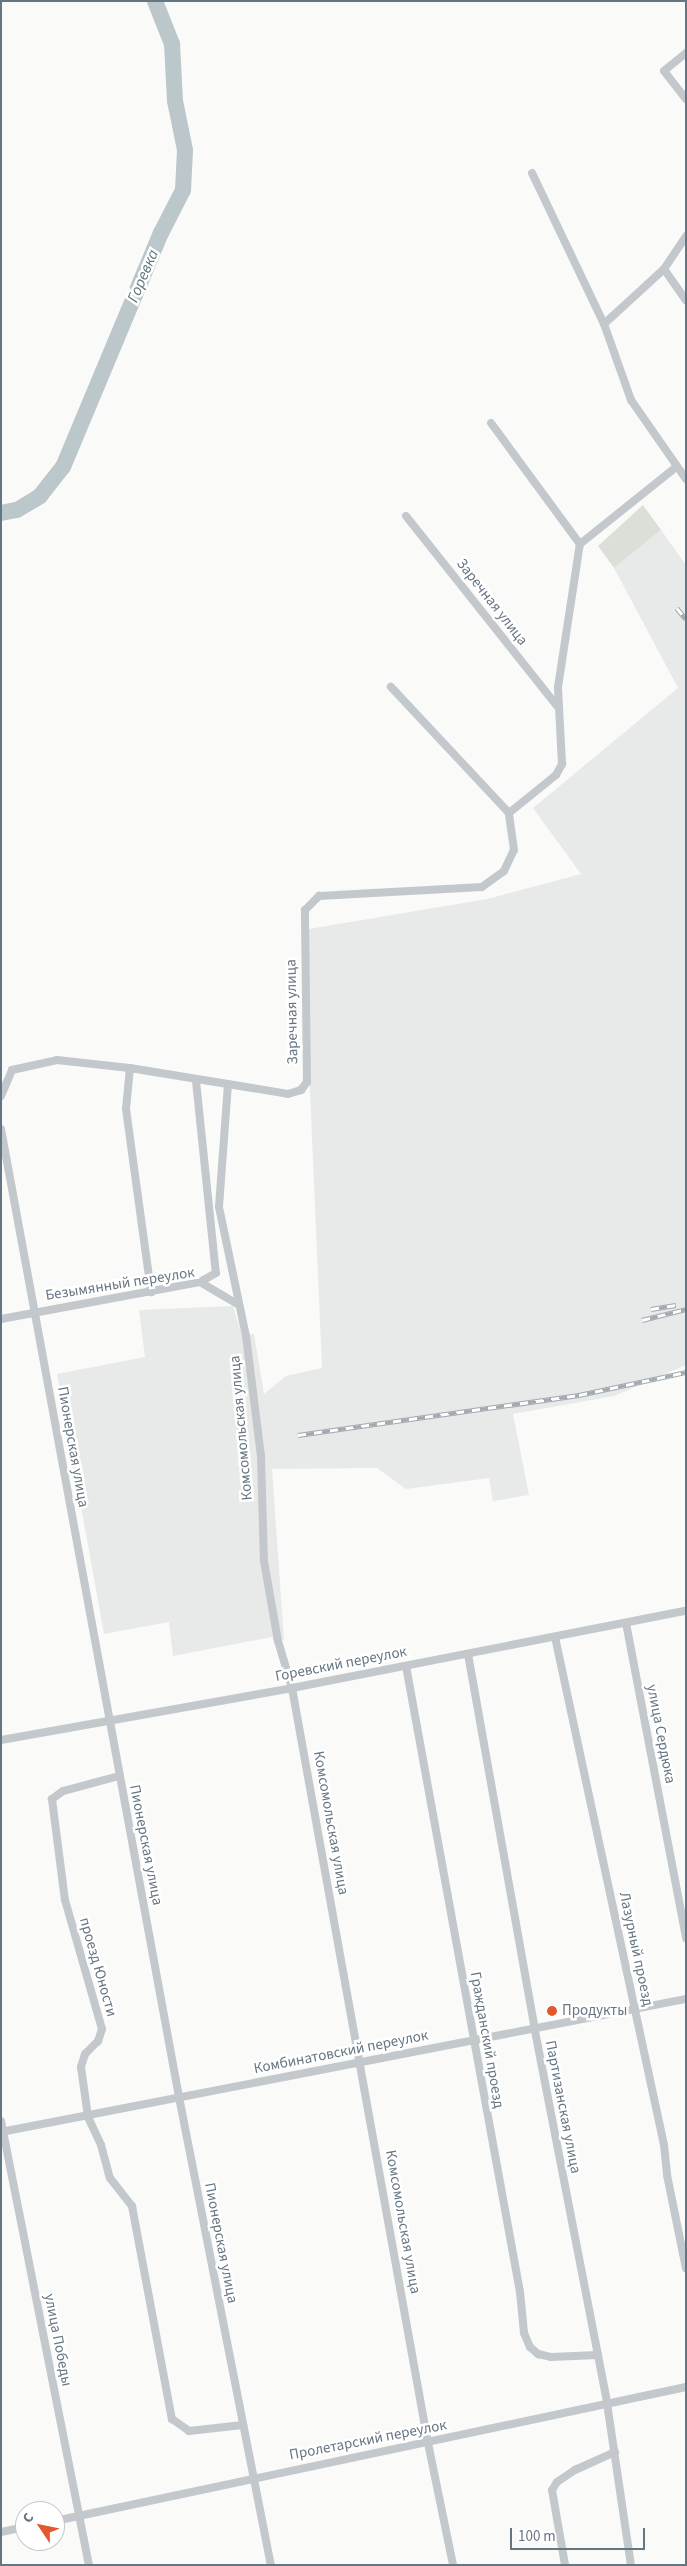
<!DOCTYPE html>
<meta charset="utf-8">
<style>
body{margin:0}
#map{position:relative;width:687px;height:2566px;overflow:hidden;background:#fafaf8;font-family:"Source Sans 3",sans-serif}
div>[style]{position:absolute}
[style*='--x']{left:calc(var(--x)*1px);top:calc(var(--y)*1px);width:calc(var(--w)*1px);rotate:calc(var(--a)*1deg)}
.built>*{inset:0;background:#e8e9e9}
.green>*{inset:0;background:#dadfd7}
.river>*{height:16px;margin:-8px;padding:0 8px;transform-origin:8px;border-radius:8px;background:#bbc7cb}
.minor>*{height:8px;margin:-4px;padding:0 4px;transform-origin:4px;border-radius:4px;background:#c3c8cc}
.rail>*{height:4.5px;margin-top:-2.25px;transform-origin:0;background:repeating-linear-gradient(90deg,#fff 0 8px,#a2aab0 0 16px);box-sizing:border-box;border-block:1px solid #a2aab0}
.dots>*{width:14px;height:14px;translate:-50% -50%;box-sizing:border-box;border:2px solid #fff;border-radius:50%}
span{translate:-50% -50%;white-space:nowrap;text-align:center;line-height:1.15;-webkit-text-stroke:5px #fff;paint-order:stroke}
.street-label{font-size:15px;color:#657683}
.poi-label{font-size:15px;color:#657683}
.left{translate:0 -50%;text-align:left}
.water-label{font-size:16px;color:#60757c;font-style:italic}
.frame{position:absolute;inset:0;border:2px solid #657683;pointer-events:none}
.north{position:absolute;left:15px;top:2501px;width:50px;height:50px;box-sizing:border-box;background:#fff;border:1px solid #c1c8cd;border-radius:50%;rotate:304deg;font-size:14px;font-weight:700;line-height:20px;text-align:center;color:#657683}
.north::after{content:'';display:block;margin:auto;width:18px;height:22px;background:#e4572e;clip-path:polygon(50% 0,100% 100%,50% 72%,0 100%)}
.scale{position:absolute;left:510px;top:2528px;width:135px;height:22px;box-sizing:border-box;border:2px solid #657683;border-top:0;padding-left:6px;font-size:15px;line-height:18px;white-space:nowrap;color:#657683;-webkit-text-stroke:4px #fff;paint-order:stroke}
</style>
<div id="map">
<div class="built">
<div style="clip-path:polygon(661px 530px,686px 565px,686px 1365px,614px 1396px,513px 1414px,529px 1495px,493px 1501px,489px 1478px,406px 1489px,377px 1468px,272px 1469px,284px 1640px,274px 1642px,272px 1637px,173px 1656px,169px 1622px,104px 1634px,57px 1374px,145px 1357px,139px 1310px,233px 1306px,242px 1336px,254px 1334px,264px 1394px,286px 1376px,322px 1368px,303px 930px,487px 899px,581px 874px,533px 808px,678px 688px,614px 568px)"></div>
</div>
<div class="green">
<div style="clip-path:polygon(643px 505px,661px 530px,614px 568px,598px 546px)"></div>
</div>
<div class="river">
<div style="--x:1;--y:513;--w:16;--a:-11"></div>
<div style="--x:17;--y:510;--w:27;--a:-31"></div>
<div style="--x:40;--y:496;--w:37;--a:-52"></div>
<div style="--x:63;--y:467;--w:254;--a:-67.3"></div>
<div style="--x:161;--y:233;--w:48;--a:-62.9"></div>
<div style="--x:183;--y:190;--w:40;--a:-87.1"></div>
<div style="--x:185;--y:150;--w:50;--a:-101.5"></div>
<div style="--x:175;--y:101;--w:57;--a:-93"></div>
<div style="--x:172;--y:44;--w:46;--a:-111.6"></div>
</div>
<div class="minor">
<div style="--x:686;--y:53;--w:28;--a:141"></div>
<div style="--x:664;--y:71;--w:36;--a:52"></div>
<div style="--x:532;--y:173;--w:167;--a:64.5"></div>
<div style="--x:604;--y:324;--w:81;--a:70.4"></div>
<div style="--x:631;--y:400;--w:96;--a:55.2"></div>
<div style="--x:664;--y:269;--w:38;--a:55"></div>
<div style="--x:604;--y:324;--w:81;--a:-42.5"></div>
<div style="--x:664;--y:269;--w:40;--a:-56"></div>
<div style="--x:491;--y:423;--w:150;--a:53.7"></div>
<div style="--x:406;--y:516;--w:243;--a:51.5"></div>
<div style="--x:509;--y:813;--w:60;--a:-39"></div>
<div style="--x:556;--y:775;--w:13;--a:-61"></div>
<div style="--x:562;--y:764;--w:77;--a:-93"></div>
<div style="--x:558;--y:687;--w:145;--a:-81.3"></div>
<div style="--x:580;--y:544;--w:123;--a:-38.7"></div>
<div style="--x:130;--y:1068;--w:41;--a:95.6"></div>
<div style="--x:126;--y:1109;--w:185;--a:82.2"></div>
<div style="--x:196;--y:1081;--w:193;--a:84.1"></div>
<div style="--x:216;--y:1273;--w:18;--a:151"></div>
<div style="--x:228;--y:1084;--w:123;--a:94.2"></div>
<div style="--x:219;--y:1207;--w:132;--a:78.2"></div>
<div style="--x:246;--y:1336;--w:121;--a:82.9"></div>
<div style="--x:261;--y:1456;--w:105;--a:88.4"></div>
<div style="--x:264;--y:1561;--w:81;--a:80.1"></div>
<div style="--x:278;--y:1641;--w:49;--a:73.4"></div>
<div style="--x:292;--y:1688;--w:767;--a:79.79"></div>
<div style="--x:428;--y:2443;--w:125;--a:78.4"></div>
<div style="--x:1;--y:1096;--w:28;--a:-67"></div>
<div style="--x:12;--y:1070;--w:46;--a:-12.5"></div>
<div style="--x:57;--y:1060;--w:73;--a:6.3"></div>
<div style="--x:130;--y:1068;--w:160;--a:9.3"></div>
<div style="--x:288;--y:1094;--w:14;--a:-17"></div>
<div style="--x:301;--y:1090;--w:10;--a:-53"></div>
<div style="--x:307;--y:1082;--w:172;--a:-90.7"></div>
<div style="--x:305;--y:910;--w:20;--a:-45"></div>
<div style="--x:319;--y:896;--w:163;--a:-3.2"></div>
<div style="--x:482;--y:887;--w:27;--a:-36"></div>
<div style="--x:504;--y:871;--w:23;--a:-65"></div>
<div style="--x:514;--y:850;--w:37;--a:-98"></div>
<div style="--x:509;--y:813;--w:173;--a:-133.1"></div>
<div style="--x:1;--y:1129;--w:984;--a:79.58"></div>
<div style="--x:179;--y:2097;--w:477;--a:78.9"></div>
<div style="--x:1;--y:1319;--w:202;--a:-10.5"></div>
<div style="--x:200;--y:1282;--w:45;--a:30.5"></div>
<div style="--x:626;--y:1623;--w:321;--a:79.2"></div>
<div style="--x:555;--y:1637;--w:520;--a:77.89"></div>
<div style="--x:664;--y:2145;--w:30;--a:84"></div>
<div style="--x:667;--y:2175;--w:95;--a:78.5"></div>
<div style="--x:468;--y:1654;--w:378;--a:79.9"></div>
<div style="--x:534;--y:2026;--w:384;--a:79"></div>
<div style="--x:607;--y:2403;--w:164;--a:81.6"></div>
<div style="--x:406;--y:1666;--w:636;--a:79.68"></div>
<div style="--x:520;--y:2292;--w:41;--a:84.4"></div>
<div style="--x:524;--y:2333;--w:15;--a:67"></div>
<div style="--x:530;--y:2347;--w:11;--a:41"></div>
<div style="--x:538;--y:2354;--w:13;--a:13"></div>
<div style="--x:551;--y:2357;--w:47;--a:-2.4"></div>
<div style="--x:1;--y:1740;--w:296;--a:-10.1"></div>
<div style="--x:292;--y:1688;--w:401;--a:-11.1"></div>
<div style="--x:119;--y:1776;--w:58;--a:165"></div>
<div style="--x:63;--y:1791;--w:14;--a:144"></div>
<div style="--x:52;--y:1799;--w:102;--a:82.7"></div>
<div style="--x:65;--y:1900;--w:134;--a:74"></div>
<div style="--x:102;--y:2029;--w:13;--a:108"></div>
<div style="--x:98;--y:2041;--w:18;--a:135"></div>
<div style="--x:85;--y:2054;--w:14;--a:107"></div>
<div style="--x:81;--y:2067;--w:50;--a:82"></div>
<div style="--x:88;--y:2117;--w:31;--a:65"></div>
<div style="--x:101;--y:2145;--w:34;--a:75"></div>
<div style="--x:110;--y:2178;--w:36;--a:52"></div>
<div style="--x:132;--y:2206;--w:217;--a:79.4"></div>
<div style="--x:172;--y:2419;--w:21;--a:35"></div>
<div style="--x:189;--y:2431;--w:54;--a:-6.3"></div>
<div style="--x:1;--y:2121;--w:453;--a:78.8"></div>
<div style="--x:1;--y:2132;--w:698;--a:-10.99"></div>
<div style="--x:55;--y:2521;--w:645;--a:-11.99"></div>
<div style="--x:1;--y:2532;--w:25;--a:-12"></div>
<div style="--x:565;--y:2565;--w:76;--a:-99.8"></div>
<div style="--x:552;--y:2490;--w:9;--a:-58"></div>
<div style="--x:557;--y:2482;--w:22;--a:-34"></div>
<div style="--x:575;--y:2470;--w:44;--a:-24.2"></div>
</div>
<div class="rail">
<div style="--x:677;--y:608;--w:14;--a:51"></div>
<div style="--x:651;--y:1309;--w:25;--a:-9"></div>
<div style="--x:642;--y:1320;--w:45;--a:-14"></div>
<div style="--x:298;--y:1435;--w:284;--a:-8.1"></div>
<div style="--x:579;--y:1395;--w:109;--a:-12.1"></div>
</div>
<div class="dots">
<div style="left:552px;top:2011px;background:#e4572e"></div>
</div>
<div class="street-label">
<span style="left:492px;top:602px;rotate:52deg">Заречная улица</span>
<span style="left:292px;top:1012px;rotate:-91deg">Заречная улица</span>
<span style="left:120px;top:1284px;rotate:-9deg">Безымянный переулок</span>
<span style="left:241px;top:1428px;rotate:-95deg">Комсомольская улица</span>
<span style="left:73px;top:1447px;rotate:80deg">Пионерская улица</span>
<span style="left:341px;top:1664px;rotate:-11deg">Горевский переулок</span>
<span style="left:661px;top:1734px;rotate:79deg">улица Сердюка</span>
<span style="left:331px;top:1823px;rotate:80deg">Комсомольская улица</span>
<span style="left:146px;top:1845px;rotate:79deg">Пионерская улица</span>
<span style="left:636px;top:1949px;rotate:78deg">Лазурный проезд</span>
<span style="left:98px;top:1967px;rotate:74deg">проезд Юности</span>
<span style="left:487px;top:2040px;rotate:80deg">Гражданский проезд</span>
<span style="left:341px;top:2052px;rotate:-11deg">Комбинатовский переулок</span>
<span style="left:563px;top:2107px;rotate:79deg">Партизанская улица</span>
<span style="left:403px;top:2222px;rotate:80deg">Комсомольская улица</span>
<span style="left:221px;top:2243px;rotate:79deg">Пионерская улица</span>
<span style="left:58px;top:2340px;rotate:79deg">улица Победы</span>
<span style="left:368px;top:2440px;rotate:-11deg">Пролетарский переулок</span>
</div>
<div class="poi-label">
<span class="left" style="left:562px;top:2011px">Продукты</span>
</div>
<div class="water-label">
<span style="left:143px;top:276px;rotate:-67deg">Горевка</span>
</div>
<div class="frame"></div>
<div class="north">С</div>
<div class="scale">100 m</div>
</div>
